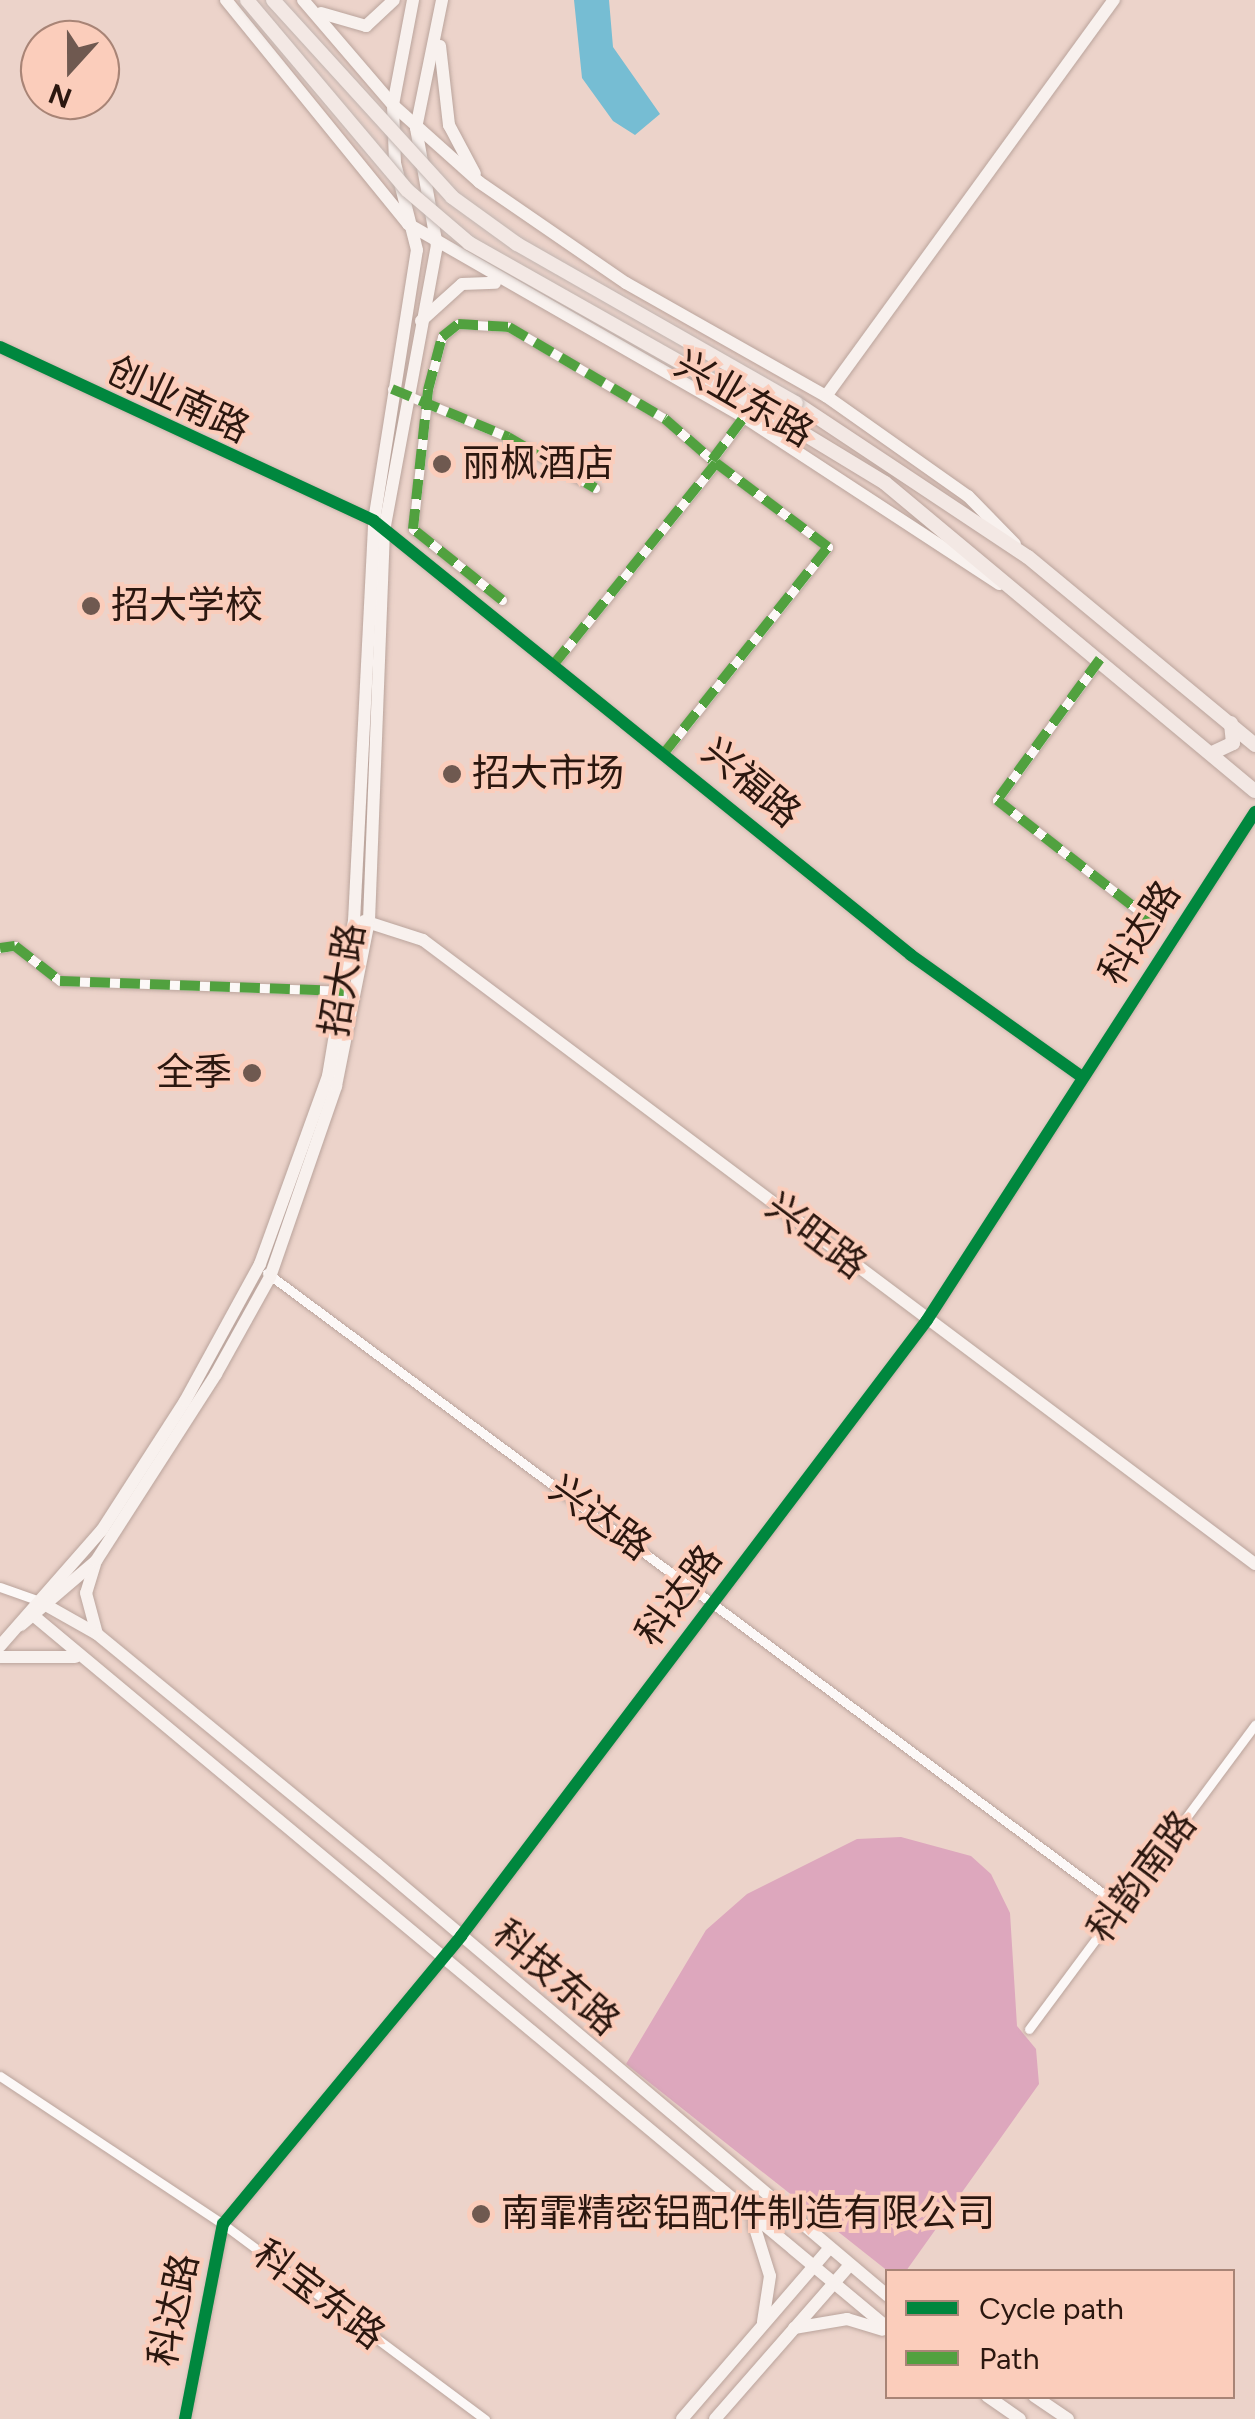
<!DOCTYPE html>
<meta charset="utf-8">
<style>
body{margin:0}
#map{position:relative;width:1255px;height:2419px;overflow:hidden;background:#ecd3ca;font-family:Figtree,"Noto Sans SC",sans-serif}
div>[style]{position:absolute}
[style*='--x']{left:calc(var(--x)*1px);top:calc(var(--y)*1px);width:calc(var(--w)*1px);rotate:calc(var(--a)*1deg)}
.forest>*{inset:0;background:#dda7bd}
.water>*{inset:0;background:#76bdd3}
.roads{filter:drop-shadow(0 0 2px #baa49c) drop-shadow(0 0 2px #baa49c)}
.street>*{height:9px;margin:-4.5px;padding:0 4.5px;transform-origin:4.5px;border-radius:4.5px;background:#fcf8f7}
.secondary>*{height:12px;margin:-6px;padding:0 6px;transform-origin:6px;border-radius:6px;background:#f8f1ee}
.primary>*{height:14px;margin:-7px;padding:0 7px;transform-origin:7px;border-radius:7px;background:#f3e8e4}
.bridges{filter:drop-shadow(0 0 2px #c1b4af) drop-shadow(0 0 2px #c1b4af)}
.primary-bridge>*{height:14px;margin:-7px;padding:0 7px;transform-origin:7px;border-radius:7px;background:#f3e8e4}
.quiet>*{height:10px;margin-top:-5px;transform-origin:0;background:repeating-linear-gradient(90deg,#51a13f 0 20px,transparent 0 30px)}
.cycleway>*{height:12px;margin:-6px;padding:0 6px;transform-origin:6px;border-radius:6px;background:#00873e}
.dots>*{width:28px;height:28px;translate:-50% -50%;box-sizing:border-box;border:5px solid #fbcdbb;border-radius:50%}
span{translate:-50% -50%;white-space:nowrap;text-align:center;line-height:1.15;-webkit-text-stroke:8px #fbcdbb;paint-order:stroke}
.street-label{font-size:38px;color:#2b170f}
.poi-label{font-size:38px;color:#2b170f}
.left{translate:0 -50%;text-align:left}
.right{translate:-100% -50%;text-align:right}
.legend{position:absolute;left:885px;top:2269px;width:350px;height:130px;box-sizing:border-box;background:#fbcdbb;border:2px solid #a88476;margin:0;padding:12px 18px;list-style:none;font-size:30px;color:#2b170f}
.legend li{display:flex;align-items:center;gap:20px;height:50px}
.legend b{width:50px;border:2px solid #a88476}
.north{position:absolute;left:20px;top:20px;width:100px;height:100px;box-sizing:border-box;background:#fbcdbb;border:2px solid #a88476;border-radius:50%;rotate:201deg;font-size:28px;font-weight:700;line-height:40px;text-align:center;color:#2b170f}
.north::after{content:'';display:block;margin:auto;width:35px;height:45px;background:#6f5950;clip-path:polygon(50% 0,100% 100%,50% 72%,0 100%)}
</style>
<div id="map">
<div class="forest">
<div style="clip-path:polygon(901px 1837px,971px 1856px,991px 1874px,1010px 1913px,1017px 2026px,1036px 2049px,1039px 2084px,906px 2271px,889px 2272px,626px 2064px,706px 1930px,747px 1894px,857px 1839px)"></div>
</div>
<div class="water">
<div style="clip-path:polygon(574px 0,609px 0,613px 47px,660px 114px,635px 135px,613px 121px,582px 78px)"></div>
</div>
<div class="roads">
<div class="street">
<div style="--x:0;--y:347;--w:412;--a:24.9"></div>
<div style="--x:374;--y:521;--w:690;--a:38.94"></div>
<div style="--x:911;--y:955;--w:210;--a:35.5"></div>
<div style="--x:392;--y:389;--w:126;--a:22.5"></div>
<div style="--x:508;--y:437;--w:101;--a:30.4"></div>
<div style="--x:502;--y:600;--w:114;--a:-141.4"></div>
<div style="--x:413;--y:529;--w:140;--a:-83.8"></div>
<div style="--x:428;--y:390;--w:55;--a:-75.2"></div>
<div style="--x:442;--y:337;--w:21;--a:-39"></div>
<div style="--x:458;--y:324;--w:51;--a:3.4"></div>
<div style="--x:509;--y:327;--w:181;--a:30.5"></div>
<div style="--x:665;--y:419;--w:62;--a:41.1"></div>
<div style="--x:1100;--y:659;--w:175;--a:126.1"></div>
<div style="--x:997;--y:800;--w:203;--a:38"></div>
<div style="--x:554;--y:664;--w:258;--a:-51.1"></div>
<div style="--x:665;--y:752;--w:262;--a:-51.5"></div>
<div style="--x:828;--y:547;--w:145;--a:-143.1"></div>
<div style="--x:712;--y:460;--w:54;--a:-53.3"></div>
<div style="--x:0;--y:948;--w:15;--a:-8"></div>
<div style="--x:15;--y:946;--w:57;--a:37.9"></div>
<div style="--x:60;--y:981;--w:284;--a:2"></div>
<div style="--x:267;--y:1273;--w:1062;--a:36.58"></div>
<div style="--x:0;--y:1587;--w:42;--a:19.3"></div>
<div style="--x:1029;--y:2029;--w:379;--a:-53.4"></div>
<div style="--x:0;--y:2076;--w:268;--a:33.6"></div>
<div style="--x:223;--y:2224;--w:327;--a:36.7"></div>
<div style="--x:185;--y:2419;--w:199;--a:-79"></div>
<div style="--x:223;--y:2224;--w:374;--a:-50.4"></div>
<div style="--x:461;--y:1936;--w:772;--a:-52.89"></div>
<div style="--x:927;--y:1320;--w:605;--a:-57.15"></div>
</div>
<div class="secondary">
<div style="--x:226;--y:0;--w:289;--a:50.9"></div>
<div style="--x:408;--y:224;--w:387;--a:29.9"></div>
<div style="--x:744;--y:417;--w:305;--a:33.2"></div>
<div style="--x:303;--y:0;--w:138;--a:49.4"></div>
<div style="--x:393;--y:105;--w:115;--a:41.8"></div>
<div style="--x:479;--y:182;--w:178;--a:34.5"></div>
<div style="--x:626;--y:283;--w:230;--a:29.5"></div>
<div style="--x:826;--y:396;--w:174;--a:35.2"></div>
<div style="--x:968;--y:496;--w:67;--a:45.6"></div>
<div style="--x:321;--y:13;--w:47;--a:16.1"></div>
<div style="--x:366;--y:26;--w:38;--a:-43"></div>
<div style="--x:440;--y:46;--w:80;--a:83.5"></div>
<div style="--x:449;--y:125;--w:55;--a:62"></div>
<div style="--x:421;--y:321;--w:55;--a:-42.1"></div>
<div style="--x:462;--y:284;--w:33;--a:-2"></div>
<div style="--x:826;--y:396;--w:490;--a:-54"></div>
<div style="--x:364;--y:921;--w:62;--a:17.9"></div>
<div style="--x:423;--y:940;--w:1040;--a:36.87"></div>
<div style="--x:95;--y:1564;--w:30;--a:107"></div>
<div style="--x:86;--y:1593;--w:42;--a:75"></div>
<div style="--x:44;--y:1604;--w:61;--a:29.5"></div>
<div style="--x:97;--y:1634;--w:362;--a:39.4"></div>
<div style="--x:377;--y:1864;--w:669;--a:40.21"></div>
<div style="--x:34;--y:1616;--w:1112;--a:39.82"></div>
<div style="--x:21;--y:1625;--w:99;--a:-40.5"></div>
<div style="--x:96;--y:1561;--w:222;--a:-57.3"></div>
<div style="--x:216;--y:1374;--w:111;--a:-60.9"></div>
<div style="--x:270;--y:1277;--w:202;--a:-70.9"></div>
<div style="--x:336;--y:1086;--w:168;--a:-78.7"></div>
<div style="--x:369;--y:921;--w:390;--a:-87.8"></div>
<div style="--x:384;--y:531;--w:290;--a:-79.5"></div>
<div style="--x:437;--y:246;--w:120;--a:-100.1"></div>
<div style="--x:416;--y:128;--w:131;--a:-78.5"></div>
<div style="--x:0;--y:1646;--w:154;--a:-48.7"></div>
<div style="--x:102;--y:1530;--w:153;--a:-57.2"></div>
<div style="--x:185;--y:1401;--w:156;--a:-61.3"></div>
<div style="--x:260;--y:1264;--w:200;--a:-70.1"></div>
<div style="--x:328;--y:1076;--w:157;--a:-80.5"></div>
<div style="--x:354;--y:921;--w:400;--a:-87.1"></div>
<div style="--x:374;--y:521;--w:274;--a:-81"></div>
<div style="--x:417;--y:250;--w:90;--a:-104.2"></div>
<div style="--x:395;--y:163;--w:58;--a:-92"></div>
<div style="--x:393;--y:105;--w:107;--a:-79.2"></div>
<div style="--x:0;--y:1657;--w:75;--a:0"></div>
<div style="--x:754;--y:2225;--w:53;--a:72.6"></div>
<div style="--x:770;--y:2276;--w:47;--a:98.7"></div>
<div style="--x:794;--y:2328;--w:54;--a:-9.6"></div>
<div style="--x:847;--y:2319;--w:37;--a:17"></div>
<div style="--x:987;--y:2396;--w:40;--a:34.9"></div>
<div style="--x:1034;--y:2396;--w:41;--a:34.1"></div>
<div style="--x:682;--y:2419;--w:222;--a:-49.2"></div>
<div style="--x:715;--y:2419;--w:201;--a:-48.8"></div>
</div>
<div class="primary">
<div style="--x:796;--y:403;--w:278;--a:33.6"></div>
<div style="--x:1028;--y:557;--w:295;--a:39.6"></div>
<div style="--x:783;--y:421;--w:119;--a:31.3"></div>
<div style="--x:885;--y:483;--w:481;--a:39.8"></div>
<div style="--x:1212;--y:753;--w:23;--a:-25"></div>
<div style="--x:1233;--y:743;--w:20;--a:-96"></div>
</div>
</div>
<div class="bridges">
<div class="primary-bridge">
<div style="--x:247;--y:0;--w:248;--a:49.9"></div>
<div style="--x:407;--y:190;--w:82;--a:40.5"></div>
<div style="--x:469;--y:243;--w:361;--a:29.5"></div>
<div style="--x:273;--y:0;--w:266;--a:47.7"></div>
<div style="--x:452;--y:197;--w:80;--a:35.9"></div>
<div style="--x:517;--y:244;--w:321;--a:29.7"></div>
</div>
</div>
<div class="quiet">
<div style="--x:392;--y:389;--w:126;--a:22.5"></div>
<div style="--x:508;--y:437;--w:101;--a:30.4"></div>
<div style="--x:502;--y:600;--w:114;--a:-141.4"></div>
<div style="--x:413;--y:529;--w:140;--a:-83.8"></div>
<div style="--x:428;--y:390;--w:55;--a:-75.2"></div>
<div style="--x:442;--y:337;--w:21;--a:-39"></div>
<div style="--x:458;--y:324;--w:51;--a:3.4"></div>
<div style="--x:509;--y:327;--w:181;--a:30.5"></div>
<div style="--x:665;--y:419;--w:62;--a:41.1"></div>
<div style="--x:1100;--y:659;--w:175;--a:126.1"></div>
<div style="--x:997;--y:800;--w:203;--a:38"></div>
<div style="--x:554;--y:664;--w:258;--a:-51.1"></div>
<div style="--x:665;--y:752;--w:262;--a:-51.5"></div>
<div style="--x:828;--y:547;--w:145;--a:-143.1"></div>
<div style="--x:712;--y:460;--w:54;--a:-53.3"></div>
<div style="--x:0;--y:948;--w:15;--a:-8"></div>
<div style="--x:15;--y:946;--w:57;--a:37.9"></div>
<div style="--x:60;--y:981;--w:284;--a:2"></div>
</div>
<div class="cycleway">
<div style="--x:0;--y:347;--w:412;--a:24.9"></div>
<div style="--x:374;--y:521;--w:690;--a:38.94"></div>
<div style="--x:911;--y:955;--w:210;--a:35.5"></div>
<div style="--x:185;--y:2419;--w:199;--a:-79"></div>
<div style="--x:223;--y:2224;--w:374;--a:-50.4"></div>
<div style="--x:461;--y:1936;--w:772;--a:-52.89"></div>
<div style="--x:927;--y:1320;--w:605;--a:-57.15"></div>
</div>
<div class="dots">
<div style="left:442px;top:464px;background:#6f5950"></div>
<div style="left:91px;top:606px;background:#6f5950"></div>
<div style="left:452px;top:774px;background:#6f5950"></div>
<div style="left:252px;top:1073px;background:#6f5950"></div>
<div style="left:481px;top:2214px;background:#6f5950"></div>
</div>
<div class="street-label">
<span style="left:744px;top:399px;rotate:30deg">兴业东路</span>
<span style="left:178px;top:400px;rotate:25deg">创业南路</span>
<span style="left:751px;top:783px;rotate:40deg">兴福路</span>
<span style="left:1140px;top:933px;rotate:-57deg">科达路</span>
<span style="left:343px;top:980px;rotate:-81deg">招大路</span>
<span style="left:816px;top:1236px;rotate:37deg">兴旺路</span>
<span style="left:600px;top:1518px;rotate:36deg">兴达路</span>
<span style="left:679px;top:1596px;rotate:-53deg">科达路</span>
<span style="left:1142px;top:1877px;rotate:-53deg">科韵南路</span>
<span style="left:556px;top:1978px;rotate:41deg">科技东路</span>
<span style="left:319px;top:2295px;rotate:37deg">科宝东路</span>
<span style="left:174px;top:2310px;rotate:-78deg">科达路</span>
</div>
<div class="poi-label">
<span class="left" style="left:462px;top:464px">丽枫酒店</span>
<span class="left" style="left:111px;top:606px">招大学校</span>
<span class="left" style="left:472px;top:774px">招大市场</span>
<span class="right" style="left:232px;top:1073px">全季</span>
<span class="left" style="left:501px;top:2214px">南霏精密铝配件制造有限公司</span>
</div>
<ul class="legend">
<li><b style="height:12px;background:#00873e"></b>Cycle path</li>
<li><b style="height:12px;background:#51a13f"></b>Path</li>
</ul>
<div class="north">N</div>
</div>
